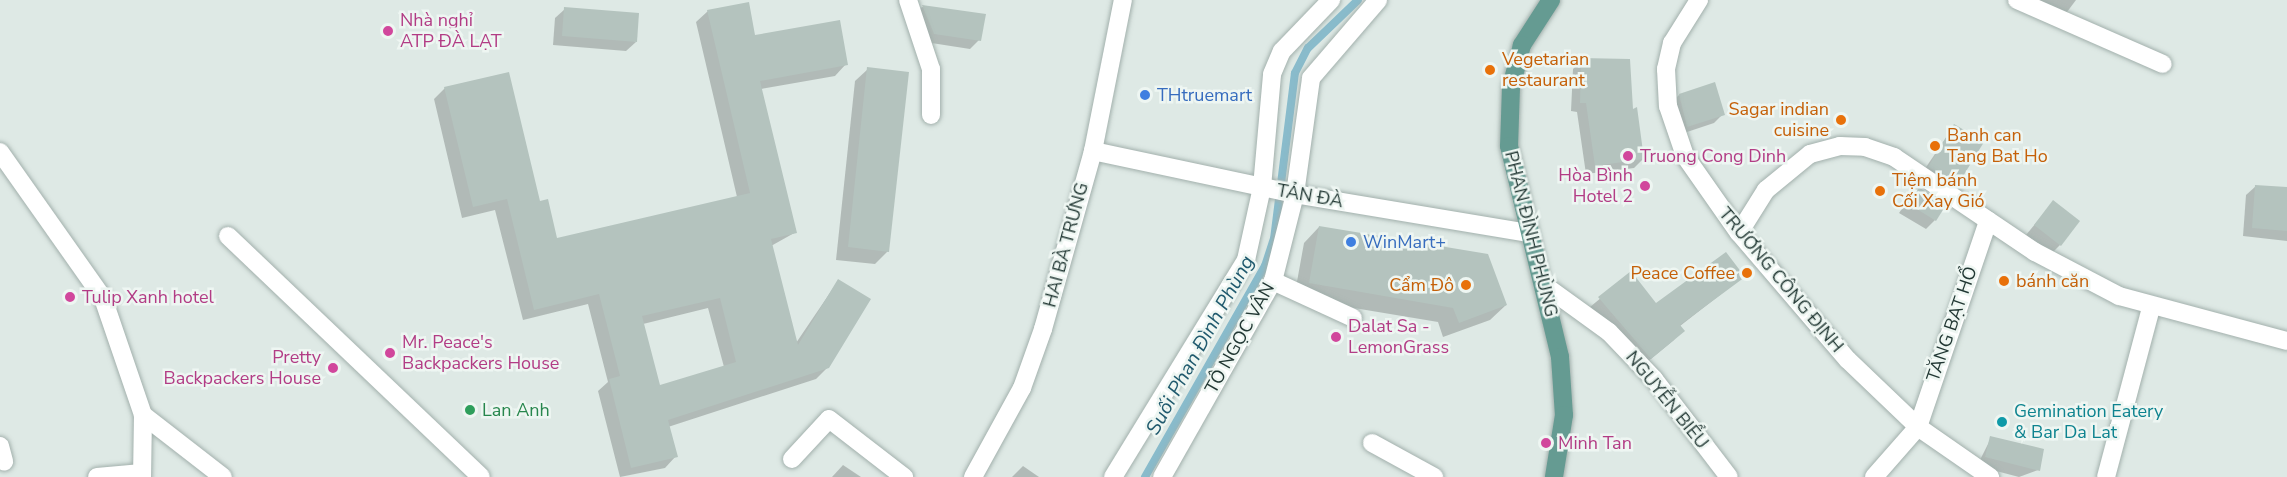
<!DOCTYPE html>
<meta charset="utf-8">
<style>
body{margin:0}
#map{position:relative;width:2287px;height:477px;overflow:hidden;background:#dee9e5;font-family:"Nunito Sans",sans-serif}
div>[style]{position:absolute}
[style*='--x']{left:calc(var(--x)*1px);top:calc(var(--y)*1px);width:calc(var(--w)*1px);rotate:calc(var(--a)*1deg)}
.shadow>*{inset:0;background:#0003}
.stream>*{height:8px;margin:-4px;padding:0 4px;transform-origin:4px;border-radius:4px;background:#89bbcb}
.building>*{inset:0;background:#b4c3be}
.roads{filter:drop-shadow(0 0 2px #a2b0ac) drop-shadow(0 0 2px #a2b0ac)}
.minor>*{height:18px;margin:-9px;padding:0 9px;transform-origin:9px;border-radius:9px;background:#fff}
.major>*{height:18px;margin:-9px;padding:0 9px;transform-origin:9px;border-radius:9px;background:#659b92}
.dots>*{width:16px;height:16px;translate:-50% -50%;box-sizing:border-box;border:3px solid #eef6f2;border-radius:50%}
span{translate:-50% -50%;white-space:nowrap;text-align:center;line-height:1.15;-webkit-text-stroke:5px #eef6f2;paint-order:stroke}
.hotel-label{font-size:18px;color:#b23c85}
.left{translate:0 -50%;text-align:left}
.right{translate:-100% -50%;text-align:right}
.food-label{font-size:18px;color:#c56008}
.shop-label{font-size:18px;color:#366cbe}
.street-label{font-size:18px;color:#213733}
.leisure-label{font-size:18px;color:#27864d}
.culture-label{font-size:18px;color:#0d838f}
.water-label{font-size:20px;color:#205a6e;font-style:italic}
</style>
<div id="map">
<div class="shadow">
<div style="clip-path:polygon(2014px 0,2076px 0,2061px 20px)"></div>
<div style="clip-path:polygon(922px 7px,984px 15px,979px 40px,970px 49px,925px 42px,913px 16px)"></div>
<div style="clip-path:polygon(565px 9px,636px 42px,626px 51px,553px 45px,555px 18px)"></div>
<div style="clip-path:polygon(evenodd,708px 11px,754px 37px,846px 64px,835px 76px,761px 89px,796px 232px,771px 246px,796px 343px,838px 281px,828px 367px,816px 379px,668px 427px,676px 456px,665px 468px,620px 477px,598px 391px,608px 382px,588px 304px,523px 320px,495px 210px,462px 218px,434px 99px,445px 88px,539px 203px,556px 240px,737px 197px,696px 22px,708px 11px,708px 308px,724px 367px,659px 387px,643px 324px,708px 308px)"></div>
<div style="clip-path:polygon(1582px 60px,1631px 111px,1643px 159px,1634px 168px,1586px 174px,1577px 112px,1571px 111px,1573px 69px)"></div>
<div style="clip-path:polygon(868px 69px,888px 251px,875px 264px,836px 260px,855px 81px)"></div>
<div style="clip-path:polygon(1679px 95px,1723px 114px,1714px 123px,1678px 135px,1670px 104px)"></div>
<div style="clip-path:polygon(1954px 126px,1956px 185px,1947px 194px,1920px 176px)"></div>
<div style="clip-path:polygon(2256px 186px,2287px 189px,2287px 241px,2243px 236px,2246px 195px)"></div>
<div style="clip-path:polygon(1917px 188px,1935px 220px,1926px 229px,1899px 213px)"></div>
<div style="clip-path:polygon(2053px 202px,2060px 245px,2051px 254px,2026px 235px)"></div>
<div style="clip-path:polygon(1319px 227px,1506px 305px,1490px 320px,1443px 337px,1438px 322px,1294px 298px,1304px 243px)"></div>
<div style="clip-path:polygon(1631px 273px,1656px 305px,1743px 277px,1680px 326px,1674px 340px,1641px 367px,1590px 307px)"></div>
<div style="clip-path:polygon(1991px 438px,2038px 470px,2019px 477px,1977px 466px)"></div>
<div style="clip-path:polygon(843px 465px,861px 477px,832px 477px)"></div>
<div style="clip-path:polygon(1023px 466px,1039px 477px,1012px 477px)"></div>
</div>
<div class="stream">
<div style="--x:1145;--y:477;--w:243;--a:-60.4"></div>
<div style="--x:1265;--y:266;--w:28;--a:-72"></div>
<div style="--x:1274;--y:239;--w:167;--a:-82.8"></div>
<div style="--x:1295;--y:73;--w:28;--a:-63"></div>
<div style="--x:1308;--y:48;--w:69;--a:-43.8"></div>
</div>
<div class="building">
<div style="clip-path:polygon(evenodd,749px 2px,755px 35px,840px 20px,848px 65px,760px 81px,797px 233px,771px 239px,798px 345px,838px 279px,871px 299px,829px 368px,668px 420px,678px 457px,631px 468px,609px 379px,620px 376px,599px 294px,534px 310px,507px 199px,473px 207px,444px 87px,509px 72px,540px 201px,548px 199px,557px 238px,750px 193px,707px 10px,749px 2px,720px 298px,736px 362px,660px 385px,642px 316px,720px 298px)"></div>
<div style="clip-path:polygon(922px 5px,986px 14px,981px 41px,934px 34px)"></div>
<div style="clip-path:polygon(564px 7px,639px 13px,637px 42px,562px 36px)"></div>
<div style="clip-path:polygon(1581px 58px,1630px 59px,1633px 109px,1637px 107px,1644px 159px,1595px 166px,1586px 103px,1580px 103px)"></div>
<div style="clip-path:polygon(867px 67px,909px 72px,889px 252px,848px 247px)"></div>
<div style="clip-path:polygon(1715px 82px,1725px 115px,1687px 127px,1679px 94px)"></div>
<div style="clip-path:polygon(1954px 124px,1984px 142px,1957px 186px,1928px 167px)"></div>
<div style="clip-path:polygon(2255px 185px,2287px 187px,2287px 231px,2252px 228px)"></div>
<div style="clip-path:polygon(1917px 186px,1946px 205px,1936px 221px,1907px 203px)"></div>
<div style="clip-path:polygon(2053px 200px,2080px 221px,2061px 246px,2034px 225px)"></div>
<div style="clip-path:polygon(1319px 226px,1488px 254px,1507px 305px,1459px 323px,1453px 308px,1309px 283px)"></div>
<div style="clip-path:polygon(1726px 252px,1745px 277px,1680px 325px,1685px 331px,1651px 359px,1598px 297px,1631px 271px,1656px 303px)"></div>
<div style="clip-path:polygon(1990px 436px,2044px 449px,2040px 471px,1985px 457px)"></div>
</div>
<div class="roads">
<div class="minor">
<div style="--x:908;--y:0;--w:73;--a:71.6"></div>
<div style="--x:931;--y:69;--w:46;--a:90"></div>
<div style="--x:1699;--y:0;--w:51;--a:122.1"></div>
<div style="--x:1672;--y:43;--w:27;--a:103"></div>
<div style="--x:1666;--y:69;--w:37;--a:87"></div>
<div style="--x:1668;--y:106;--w:53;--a:71.2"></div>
<div style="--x:1685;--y:156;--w:94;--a:55"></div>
<div style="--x:1739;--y:233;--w:167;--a:49.4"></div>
<div style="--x:1848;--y:360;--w:97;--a:43.7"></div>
<div style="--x:1918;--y:427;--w:88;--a:34.8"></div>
<div style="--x:2017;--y:0;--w:159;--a:23.7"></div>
<div style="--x:1093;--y:151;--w:207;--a:12"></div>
<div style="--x:1295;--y:194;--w:236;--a:9.5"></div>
<div style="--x:0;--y:152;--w:179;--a:54.8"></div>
<div style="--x:103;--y:298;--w:124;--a:71.1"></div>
<div style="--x:143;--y:415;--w:62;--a:90.9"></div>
<div style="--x:1739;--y:233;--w:51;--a:-57.9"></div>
<div style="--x:1766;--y:190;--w:57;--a:-39.3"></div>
<div style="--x:1810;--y:154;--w:31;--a:-15"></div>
<div style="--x:1840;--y:146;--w:25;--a:2"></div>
<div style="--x:1865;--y:147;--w:31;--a:19"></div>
<div style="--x:1894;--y:157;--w:170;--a:34"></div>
<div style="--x:2035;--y:252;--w:95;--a:27.6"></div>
<div style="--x:2119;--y:296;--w:174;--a:15"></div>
<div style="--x:228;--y:236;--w:349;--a:43.6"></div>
<div style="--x:1273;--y:281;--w:88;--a:24.8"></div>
<div style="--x:1544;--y:285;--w:80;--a:35.9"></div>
<div style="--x:1609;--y:332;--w:65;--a:46.2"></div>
<div style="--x:1654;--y:379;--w:123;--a:52.6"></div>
<div style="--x:143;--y:415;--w:101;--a:37.8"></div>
<div style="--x:1372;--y:443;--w:71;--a:28.7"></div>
<div style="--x:0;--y:446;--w:16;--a:75"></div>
<div style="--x:792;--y:459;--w:54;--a:-47.2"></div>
<div style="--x:829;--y:419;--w:95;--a:37.7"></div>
<div style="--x:97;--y:477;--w:45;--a:-5.1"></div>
<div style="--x:973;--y:477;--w:102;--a:-61.2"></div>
<div style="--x:1022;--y:388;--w:63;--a:-70.4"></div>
<div style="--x:1043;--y:329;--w:185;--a:-74.3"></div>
<div style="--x:1093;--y:151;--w:154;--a:-78.8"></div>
<div style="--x:1113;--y:477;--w:255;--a:-58.5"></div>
<div style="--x:1246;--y:260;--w:75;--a:-77.6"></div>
<div style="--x:1262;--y:187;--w:113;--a:-84.9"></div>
<div style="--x:1272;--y:74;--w:25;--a:-67"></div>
<div style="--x:1282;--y:51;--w:71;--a:-46.1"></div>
<div style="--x:1162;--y:477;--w:225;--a:-60.5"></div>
<div style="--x:1273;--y:281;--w:90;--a:-75.8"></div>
<div style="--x:1295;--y:194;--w:117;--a:-82.1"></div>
<div style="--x:1311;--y:78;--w:103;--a:-49.3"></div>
<div style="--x:1874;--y:477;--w:67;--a:-48.7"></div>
<div style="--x:1918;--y:427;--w:218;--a:-71.2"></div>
<div style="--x:2106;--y:477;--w:175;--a:-75.1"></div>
</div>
<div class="major">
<div style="--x:1551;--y:0;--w:54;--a:122.8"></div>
<div style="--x:1522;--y:45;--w:43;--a:104.7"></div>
<div style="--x:1511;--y:87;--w:59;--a:91.9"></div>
<div style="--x:1509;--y:146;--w:217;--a:76.4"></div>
<div style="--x:1560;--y:357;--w:58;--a:86.1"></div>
<div style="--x:1564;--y:415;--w:63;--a:99.2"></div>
</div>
</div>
<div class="dots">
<div style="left:388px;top:31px;background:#d1479c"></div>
<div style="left:1490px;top:70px;background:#e8710a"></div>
<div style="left:1145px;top:95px;background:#3f7fe0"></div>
<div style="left:1841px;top:120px;background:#e8710a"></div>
<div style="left:1935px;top:146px;background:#e8710a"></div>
<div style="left:1628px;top:156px;background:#d1479c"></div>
<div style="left:1645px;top:186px;background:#d1479c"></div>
<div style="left:1880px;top:191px;background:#e8710a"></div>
<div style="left:1351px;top:242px;background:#3f7fe0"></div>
<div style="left:1747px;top:273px;background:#e8710a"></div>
<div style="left:2004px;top:281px;background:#e8710a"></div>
<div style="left:1466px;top:285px;background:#e8710a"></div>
<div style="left:70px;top:297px;background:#d1479c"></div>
<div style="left:1336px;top:337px;background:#d1479c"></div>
<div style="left:390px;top:353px;background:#d1479c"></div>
<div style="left:333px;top:368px;background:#d1479c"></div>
<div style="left:470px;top:410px;background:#2e9e5b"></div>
<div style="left:2002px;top:422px;background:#0f9aa8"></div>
<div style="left:1546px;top:443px;background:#d1479c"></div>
</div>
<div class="hotel-label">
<span class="left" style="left:400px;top:31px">Nhà nghỉ<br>ATP ĐÀ LẠT</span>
<span class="left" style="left:1640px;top:156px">Truong Cong Dinh</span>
<span class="right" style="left:1633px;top:186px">Hòa Bình<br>Hotel 2</span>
<span class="left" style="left:82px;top:297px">Tulip Xanh hotel</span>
<span class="left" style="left:1348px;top:337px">Dalat Sa -<br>LemonGrass</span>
<span class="left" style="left:402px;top:353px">Mr. Peace's<br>Backpackers House</span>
<span class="right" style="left:321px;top:368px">Pretty<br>Backpackers House</span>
<span class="left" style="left:1558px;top:443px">Minh Tan</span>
</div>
<div class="food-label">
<span class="left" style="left:1502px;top:70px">Vegetarian<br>restaurant</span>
<span class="right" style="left:1829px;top:120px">Sagar indian<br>cuisine</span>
<span class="left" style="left:1947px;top:146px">Banh can<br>Tang Bat Ho</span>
<span class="left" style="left:1892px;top:191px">Tiệm bánh<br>Cối Xay Gió</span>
<span class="right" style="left:1735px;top:273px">Peace Coffee</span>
<span class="left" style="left:2016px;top:281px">bánh căn</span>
<span class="right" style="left:1454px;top:285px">Cẩm Đô</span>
</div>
<div class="shop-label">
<span class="left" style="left:1157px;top:95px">THtruemart</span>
<span class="left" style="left:1363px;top:242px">WinMart+</span>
</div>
<div class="street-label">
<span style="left:1310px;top:196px;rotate:10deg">TẢN ĐÀ</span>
<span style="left:1531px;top:234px;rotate:76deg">PHAN ĐÌNH PHÙNG</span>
<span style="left:1066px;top:245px;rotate:-75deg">HAI BÀ TRƯNG</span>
<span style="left:1781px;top:280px;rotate:50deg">TRƯƠNG CÔNG ĐỊNH</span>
<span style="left:1952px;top:324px;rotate:-71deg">TĂNG BẠT HỔ</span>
<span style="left:1240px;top:338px;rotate:-61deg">TÔ NGỌC VÂN</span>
<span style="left:1667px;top:400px;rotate:51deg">NGUYỄN BIỂU</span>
</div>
<div class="leisure-label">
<span class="left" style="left:482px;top:410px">Lan Anh</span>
</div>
<div class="culture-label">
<span class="left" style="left:2014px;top:422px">Gemination Eatery<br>&amp; Bar Da Lat</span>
</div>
<div class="water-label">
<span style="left:1200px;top:345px;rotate:-61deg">Suối Phan Đình Phùng</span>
</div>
</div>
